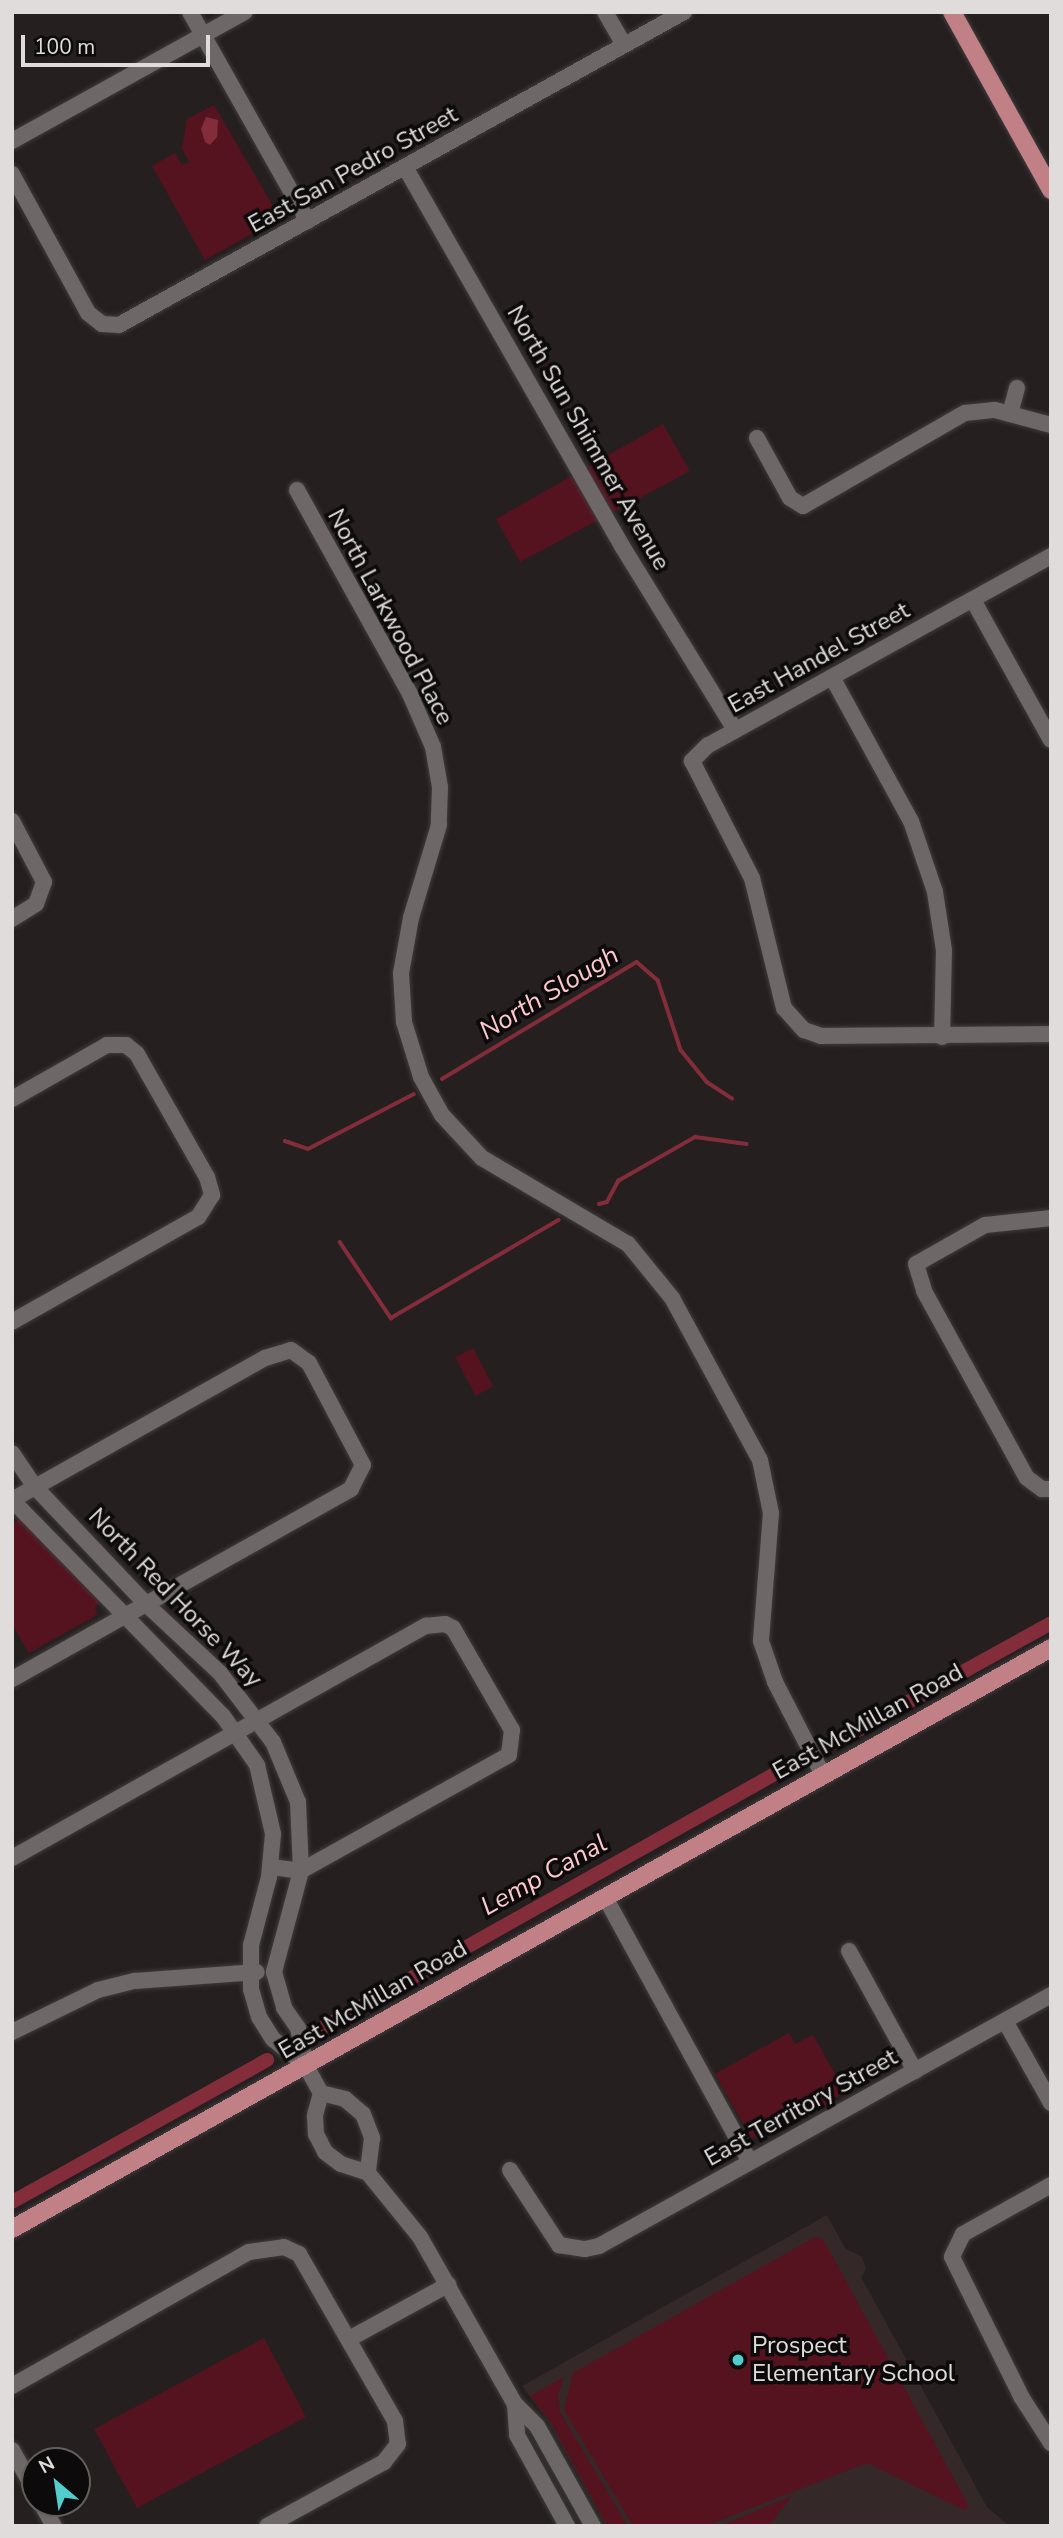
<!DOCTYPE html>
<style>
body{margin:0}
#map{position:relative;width:1063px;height:2538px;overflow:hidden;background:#251f20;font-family:"Nunito Sans",sans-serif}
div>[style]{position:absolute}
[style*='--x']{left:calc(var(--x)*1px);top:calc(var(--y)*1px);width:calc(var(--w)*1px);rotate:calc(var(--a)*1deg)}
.built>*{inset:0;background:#342829}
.green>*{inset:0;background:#55131f}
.water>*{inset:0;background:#842d3a}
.stream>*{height:3.5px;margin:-1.75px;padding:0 1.75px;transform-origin:1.75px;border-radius:1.75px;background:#842d3a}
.canal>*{height:14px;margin:-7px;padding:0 7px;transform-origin:7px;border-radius:7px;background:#842d3a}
.roads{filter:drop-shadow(0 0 2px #403c3c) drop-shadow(0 0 2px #403c3c)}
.minor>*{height:16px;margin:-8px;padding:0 8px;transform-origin:8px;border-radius:8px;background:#6e6767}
.major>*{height:18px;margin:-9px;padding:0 9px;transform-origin:9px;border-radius:9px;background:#c18085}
.dots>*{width:19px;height:19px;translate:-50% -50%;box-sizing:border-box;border:4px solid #0c0a0a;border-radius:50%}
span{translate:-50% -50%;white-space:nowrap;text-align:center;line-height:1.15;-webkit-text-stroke:7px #0c0a0a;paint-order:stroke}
.street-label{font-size:24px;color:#e0dcdc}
.poi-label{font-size:24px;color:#e0dcdc}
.left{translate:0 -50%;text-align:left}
.water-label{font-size:26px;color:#fdc9cc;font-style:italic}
.frame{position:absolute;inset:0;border:14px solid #e0dcdc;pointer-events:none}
.north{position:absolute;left:21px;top:2447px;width:70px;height:70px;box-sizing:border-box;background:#0c0a0a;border:2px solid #615e5e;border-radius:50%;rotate:331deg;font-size:19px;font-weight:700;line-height:28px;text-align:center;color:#e0dcdc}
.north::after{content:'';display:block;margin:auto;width:24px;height:32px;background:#52cdcd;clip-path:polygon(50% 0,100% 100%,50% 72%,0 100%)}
.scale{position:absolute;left:21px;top:35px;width:189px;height:32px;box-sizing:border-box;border:4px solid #e0dcdc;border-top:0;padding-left:9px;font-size:21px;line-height:24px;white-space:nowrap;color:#e0dcdc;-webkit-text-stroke:5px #0c0a0a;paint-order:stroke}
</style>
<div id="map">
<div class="built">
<div style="clip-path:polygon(827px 2215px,845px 2248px,862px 2257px,866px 2269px,861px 2277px,987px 2507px,1009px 2526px,606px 2526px,548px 2421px,522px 2386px)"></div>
</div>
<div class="green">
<div style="clip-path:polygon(214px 105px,280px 218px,205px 260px,152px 166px,175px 153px,182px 165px,189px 162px,182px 148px,187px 119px)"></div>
<div style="clip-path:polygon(663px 424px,690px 471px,520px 562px,496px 519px)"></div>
<div style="clip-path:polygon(473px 1348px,493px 1386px,476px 1396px,455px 1357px)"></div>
<div style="clip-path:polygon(21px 1518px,101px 1602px,95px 1607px,97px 1615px,29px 1653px,12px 1624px,12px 1524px)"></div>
<div style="clip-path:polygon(789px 2033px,795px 2044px,813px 2035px,845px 2091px,826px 2107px,815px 2107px,759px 2139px,751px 2137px,715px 2074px)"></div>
<div style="clip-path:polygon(815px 2237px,823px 2239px,969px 2506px,964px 2510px,867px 2463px,706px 2526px,633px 2526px,564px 2410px,573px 2373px)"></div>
<div style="clip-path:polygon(264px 2338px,306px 2417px,137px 2508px,94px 2429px)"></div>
<div style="clip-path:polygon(564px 2377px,558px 2395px,560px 2412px,628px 2526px,607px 2526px,550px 2421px,530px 2396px)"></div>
<div style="clip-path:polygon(792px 2496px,769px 2526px,720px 2526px)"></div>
</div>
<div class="water">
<div style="clip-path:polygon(206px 117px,218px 120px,217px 137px,210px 145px,205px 142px,201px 129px)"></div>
</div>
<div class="stream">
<div style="--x:442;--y:1079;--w:227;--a:-31"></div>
<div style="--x:637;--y:962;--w:28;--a:41"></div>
<div style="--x:658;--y:980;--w:74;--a:71.8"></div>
<div style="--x:681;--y:1050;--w:41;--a:50.9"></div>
<div style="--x:707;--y:1082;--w:30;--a:33"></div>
<div style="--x:285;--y:1141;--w:24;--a:19"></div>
<div style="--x:308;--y:1149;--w:119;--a:-27.4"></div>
<div style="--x:599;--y:1204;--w:8;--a:-14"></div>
<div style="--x:607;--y:1202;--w:24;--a:-62"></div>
<div style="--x:618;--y:1181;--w:89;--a:-29.7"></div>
<div style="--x:695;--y:1137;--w:52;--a:7.7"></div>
<div style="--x:340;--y:1242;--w:92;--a:56.1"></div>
<div style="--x:391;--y:1318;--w:194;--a:-30.3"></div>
</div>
<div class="canal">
<div style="--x:834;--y:1743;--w:248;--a:-28.9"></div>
<div style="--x:317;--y:2031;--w:549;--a:-29.32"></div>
<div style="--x:12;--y:2202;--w:292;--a:-29.1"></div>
</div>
<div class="roads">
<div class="minor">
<div style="--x:190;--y:12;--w:240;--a:60.6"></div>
<div style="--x:605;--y:12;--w:38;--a:60"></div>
<div style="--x:12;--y:141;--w:266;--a:-29"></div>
<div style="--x:405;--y:167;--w:437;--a:60.2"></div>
<div style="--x:622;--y:546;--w:216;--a:58.4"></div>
<div style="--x:12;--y:174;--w:158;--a:61.3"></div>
<div style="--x:88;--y:313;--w:18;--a:38"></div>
<div style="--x:102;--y:324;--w:17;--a:3"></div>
<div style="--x:119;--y:325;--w:646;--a:-28.99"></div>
<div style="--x:1010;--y:414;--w:27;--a:-75"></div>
<div style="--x:757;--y:438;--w:68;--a:61.2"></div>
<div style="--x:790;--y:498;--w:15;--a:32"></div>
<div style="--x:803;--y:506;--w:187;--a:-29.9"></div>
<div style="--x:965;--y:413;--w:30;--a:-6"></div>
<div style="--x:995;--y:410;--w:58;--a:15"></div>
<div style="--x:297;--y:490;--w:233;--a:61"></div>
<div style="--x:410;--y:694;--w:58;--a:66.5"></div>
<div style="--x:433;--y:747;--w:41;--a:80.1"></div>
<div style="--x:440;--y:787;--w:38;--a:92"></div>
<div style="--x:439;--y:825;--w:97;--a:106.8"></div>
<div style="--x:411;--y:918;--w:56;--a:100.3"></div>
<div style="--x:401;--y:973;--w:49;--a:86.5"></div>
<div style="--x:404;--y:1022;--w:58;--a:72.8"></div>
<div style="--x:421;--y:1077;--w:43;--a:61.1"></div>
<div style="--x:442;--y:1115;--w:59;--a:47.1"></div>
<div style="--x:482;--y:1158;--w:169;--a:30.5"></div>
<div style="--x:628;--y:1244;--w:70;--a:50.8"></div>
<div style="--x:672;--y:1298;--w:184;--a:61.5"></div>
<div style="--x:760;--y:1460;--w:54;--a:78.3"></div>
<div style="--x:771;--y:1513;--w:128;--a:94.5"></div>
<div style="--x:761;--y:1641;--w:43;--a:71.1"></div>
<div style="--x:775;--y:1682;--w:105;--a:62.7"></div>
<div style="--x:1051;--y:556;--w:392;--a:151.1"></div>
<div style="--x:708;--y:745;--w:23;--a:135"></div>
<div style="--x:692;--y:761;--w:131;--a:62.9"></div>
<div style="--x:752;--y:878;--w:134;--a:76.2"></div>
<div style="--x:784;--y:1008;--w:30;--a:48"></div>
<div style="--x:804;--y:1030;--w:18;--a:19"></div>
<div style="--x:821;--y:1036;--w:230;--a:-0.5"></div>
<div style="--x:973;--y:600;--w:160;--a:60.9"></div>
<div style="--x:832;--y:677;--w:164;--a:61.3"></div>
<div style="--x:911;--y:821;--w:75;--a:71.3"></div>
<div style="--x:935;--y:892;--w:59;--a:81.2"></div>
<div style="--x:944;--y:950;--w:87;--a:91.3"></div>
<div style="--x:12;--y:821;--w:69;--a:62.3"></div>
<div style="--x:44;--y:882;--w:23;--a:110"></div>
<div style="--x:36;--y:904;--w:28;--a:148"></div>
<div style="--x:12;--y:1099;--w:109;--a:-29.6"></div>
<div style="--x:107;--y:1045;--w:19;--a:0"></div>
<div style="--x:126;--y:1045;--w:14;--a:39"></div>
<div style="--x:137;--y:1054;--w:142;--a:60.4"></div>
<div style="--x:207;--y:1177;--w:19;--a:74"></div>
<div style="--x:212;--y:1195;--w:26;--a:122"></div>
<div style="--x:198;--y:1217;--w:214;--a:150.6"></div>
<div style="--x:1051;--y:1218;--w:66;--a:173.9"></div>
<div style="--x:985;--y:1225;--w:79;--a:150.5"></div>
<div style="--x:916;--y:1264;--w:28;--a:73"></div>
<div style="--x:924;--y:1291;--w:213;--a:61.2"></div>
<div style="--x:1027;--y:1478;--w:19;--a:36"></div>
<div style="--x:1042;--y:1489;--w:9;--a:0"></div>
<div style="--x:12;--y:1453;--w:41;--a:55.9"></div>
<div style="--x:35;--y:1487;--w:161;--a:46.5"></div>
<div style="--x:146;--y:1604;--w:101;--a:43"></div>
<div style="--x:220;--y:1673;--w:87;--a:52.5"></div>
<div style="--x:273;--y:1742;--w:65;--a:67.4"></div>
<div style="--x:298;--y:1802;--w:69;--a:87.5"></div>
<div style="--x:301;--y:1871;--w:105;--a:105"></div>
<div style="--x:274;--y:1972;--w:37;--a:74"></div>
<div style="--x:284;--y:2008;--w:24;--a:55"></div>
<div style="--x:298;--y:2028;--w:39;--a:78"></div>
<div style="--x:306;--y:2066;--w:31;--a:61"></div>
<div style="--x:321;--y:2093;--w:24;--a:105"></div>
<div style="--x:315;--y:2116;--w:18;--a:87"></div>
<div style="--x:316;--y:2134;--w:20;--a:63"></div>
<div style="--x:325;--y:2152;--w:20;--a:37"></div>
<div style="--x:341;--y:2164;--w:28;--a:18"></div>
<div style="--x:368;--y:2173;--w:82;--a:50.9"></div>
<div style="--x:420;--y:2237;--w:192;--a:60.4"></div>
<div style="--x:515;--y:2404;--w:31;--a:45"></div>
<div style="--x:537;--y:2426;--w:115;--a:60.8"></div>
<div style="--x:12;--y:1500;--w:290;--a:-29.3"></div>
<div style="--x:265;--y:1358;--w:27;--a:-17"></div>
<div style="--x:291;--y:1350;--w:22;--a:36"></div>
<div style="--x:309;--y:1363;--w:115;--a:62.1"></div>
<div style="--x:363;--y:1465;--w:27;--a:117"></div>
<div style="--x:351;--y:1489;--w:389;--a:150.7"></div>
<div style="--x:12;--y:1500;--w:302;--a:45.7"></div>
<div style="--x:223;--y:1716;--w:60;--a:55.2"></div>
<div style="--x:257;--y:1765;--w:71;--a:76.9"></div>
<div style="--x:273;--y:1834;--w:43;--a:95.3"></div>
<div style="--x:269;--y:1877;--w:70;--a:104.8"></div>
<div style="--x:251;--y:1945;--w:44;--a:90"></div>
<div style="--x:251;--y:1989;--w:29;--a:74"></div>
<div style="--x:259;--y:2017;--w:26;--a:58"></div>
<div style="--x:273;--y:2039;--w:43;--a:39.3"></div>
<div style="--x:12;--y:1858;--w:475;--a:-29.3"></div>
<div style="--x:426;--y:1626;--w:19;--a:-6"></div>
<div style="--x:445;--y:1624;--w:9;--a:27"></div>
<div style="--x:453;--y:1628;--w:118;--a:60"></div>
<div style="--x:512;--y:1730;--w:25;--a:97"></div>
<div style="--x:509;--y:1755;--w:238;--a:150.9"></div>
<div style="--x:301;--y:1871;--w:30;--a:-172"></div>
<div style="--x:605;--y:1897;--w:302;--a:61.3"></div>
<div style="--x:849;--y:1951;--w:137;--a:61.2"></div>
<div style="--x:1005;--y:2021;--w:94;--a:60.7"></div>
<div style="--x:12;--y:2032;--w:96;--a:-26"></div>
<div style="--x:98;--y:1990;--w:38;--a:-14"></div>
<div style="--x:135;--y:1981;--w:122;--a:-4.2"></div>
<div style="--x:321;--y:2093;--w:25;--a:14"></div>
<div style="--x:345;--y:2099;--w:23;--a:40"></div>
<div style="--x:363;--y:2114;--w:26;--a:69"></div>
<div style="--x:372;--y:2138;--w:35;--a:97"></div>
<div style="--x:510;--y:2170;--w:90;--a:56.8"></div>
<div style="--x:559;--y:2245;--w:26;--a:9"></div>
<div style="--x:585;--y:2249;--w:14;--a:-12"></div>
<div style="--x:599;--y:2246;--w:517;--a:-29.04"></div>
<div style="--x:1051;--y:2185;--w:101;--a:150.9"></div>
<div style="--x:963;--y:2234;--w:25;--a:116"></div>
<div style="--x:952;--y:2257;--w:157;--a:63.6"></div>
<div style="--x:1022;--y:2398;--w:54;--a:57.2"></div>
<div style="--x:351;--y:2338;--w:111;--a:-28.7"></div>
<div style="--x:12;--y:2386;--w:272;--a:-29.5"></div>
<div style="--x:249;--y:2252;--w:35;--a:-8"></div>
<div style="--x:284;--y:2247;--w:17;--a:25"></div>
<div style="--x:299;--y:2254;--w:193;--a:60.1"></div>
<div style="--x:395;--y:2421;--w:23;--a:83"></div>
<div style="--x:398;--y:2444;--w:23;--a:128"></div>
<div style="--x:384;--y:2462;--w:133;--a:151.3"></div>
<div style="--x:515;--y:2404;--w:31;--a:86"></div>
<div style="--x:517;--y:2435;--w:104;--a:61.2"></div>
<div style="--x:12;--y:2450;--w:47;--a:60.7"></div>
<div style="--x:41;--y:2503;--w:26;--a:61"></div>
</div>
<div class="major">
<div style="--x:952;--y:12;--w:204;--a:60.9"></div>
<div style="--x:12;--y:2229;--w:1190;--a:-29.21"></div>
</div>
</div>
<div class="dots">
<div style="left:738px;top:2360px;background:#52cdcd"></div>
</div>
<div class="street-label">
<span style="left:353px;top:170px;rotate:-29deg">East San Pedro Street</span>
<span style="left:588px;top:438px;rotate:60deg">North Sun Shimmer Avenue</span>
<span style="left:390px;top:617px;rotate:62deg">North Larkwood Place</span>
<span style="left:819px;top:658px;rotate:-29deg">East Handel Street</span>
<span style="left:175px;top:1598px;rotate:46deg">North Red Horse Way</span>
<span style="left:868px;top:1722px;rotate:-29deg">East McMillan Road</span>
<span style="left:373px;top:2000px;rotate:-30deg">East McMillan Road</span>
<span style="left:801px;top:2108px;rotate:-29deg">East Territory Street</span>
</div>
<div class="poi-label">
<span class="left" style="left:752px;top:2360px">Prospect<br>Elementary School</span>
</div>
<div class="water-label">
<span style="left:549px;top:993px;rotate:-31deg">North Slough</span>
<span style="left:544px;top:1875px;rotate:-29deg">Lemp Canal</span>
</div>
<div class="frame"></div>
<div class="north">N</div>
<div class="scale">100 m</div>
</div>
